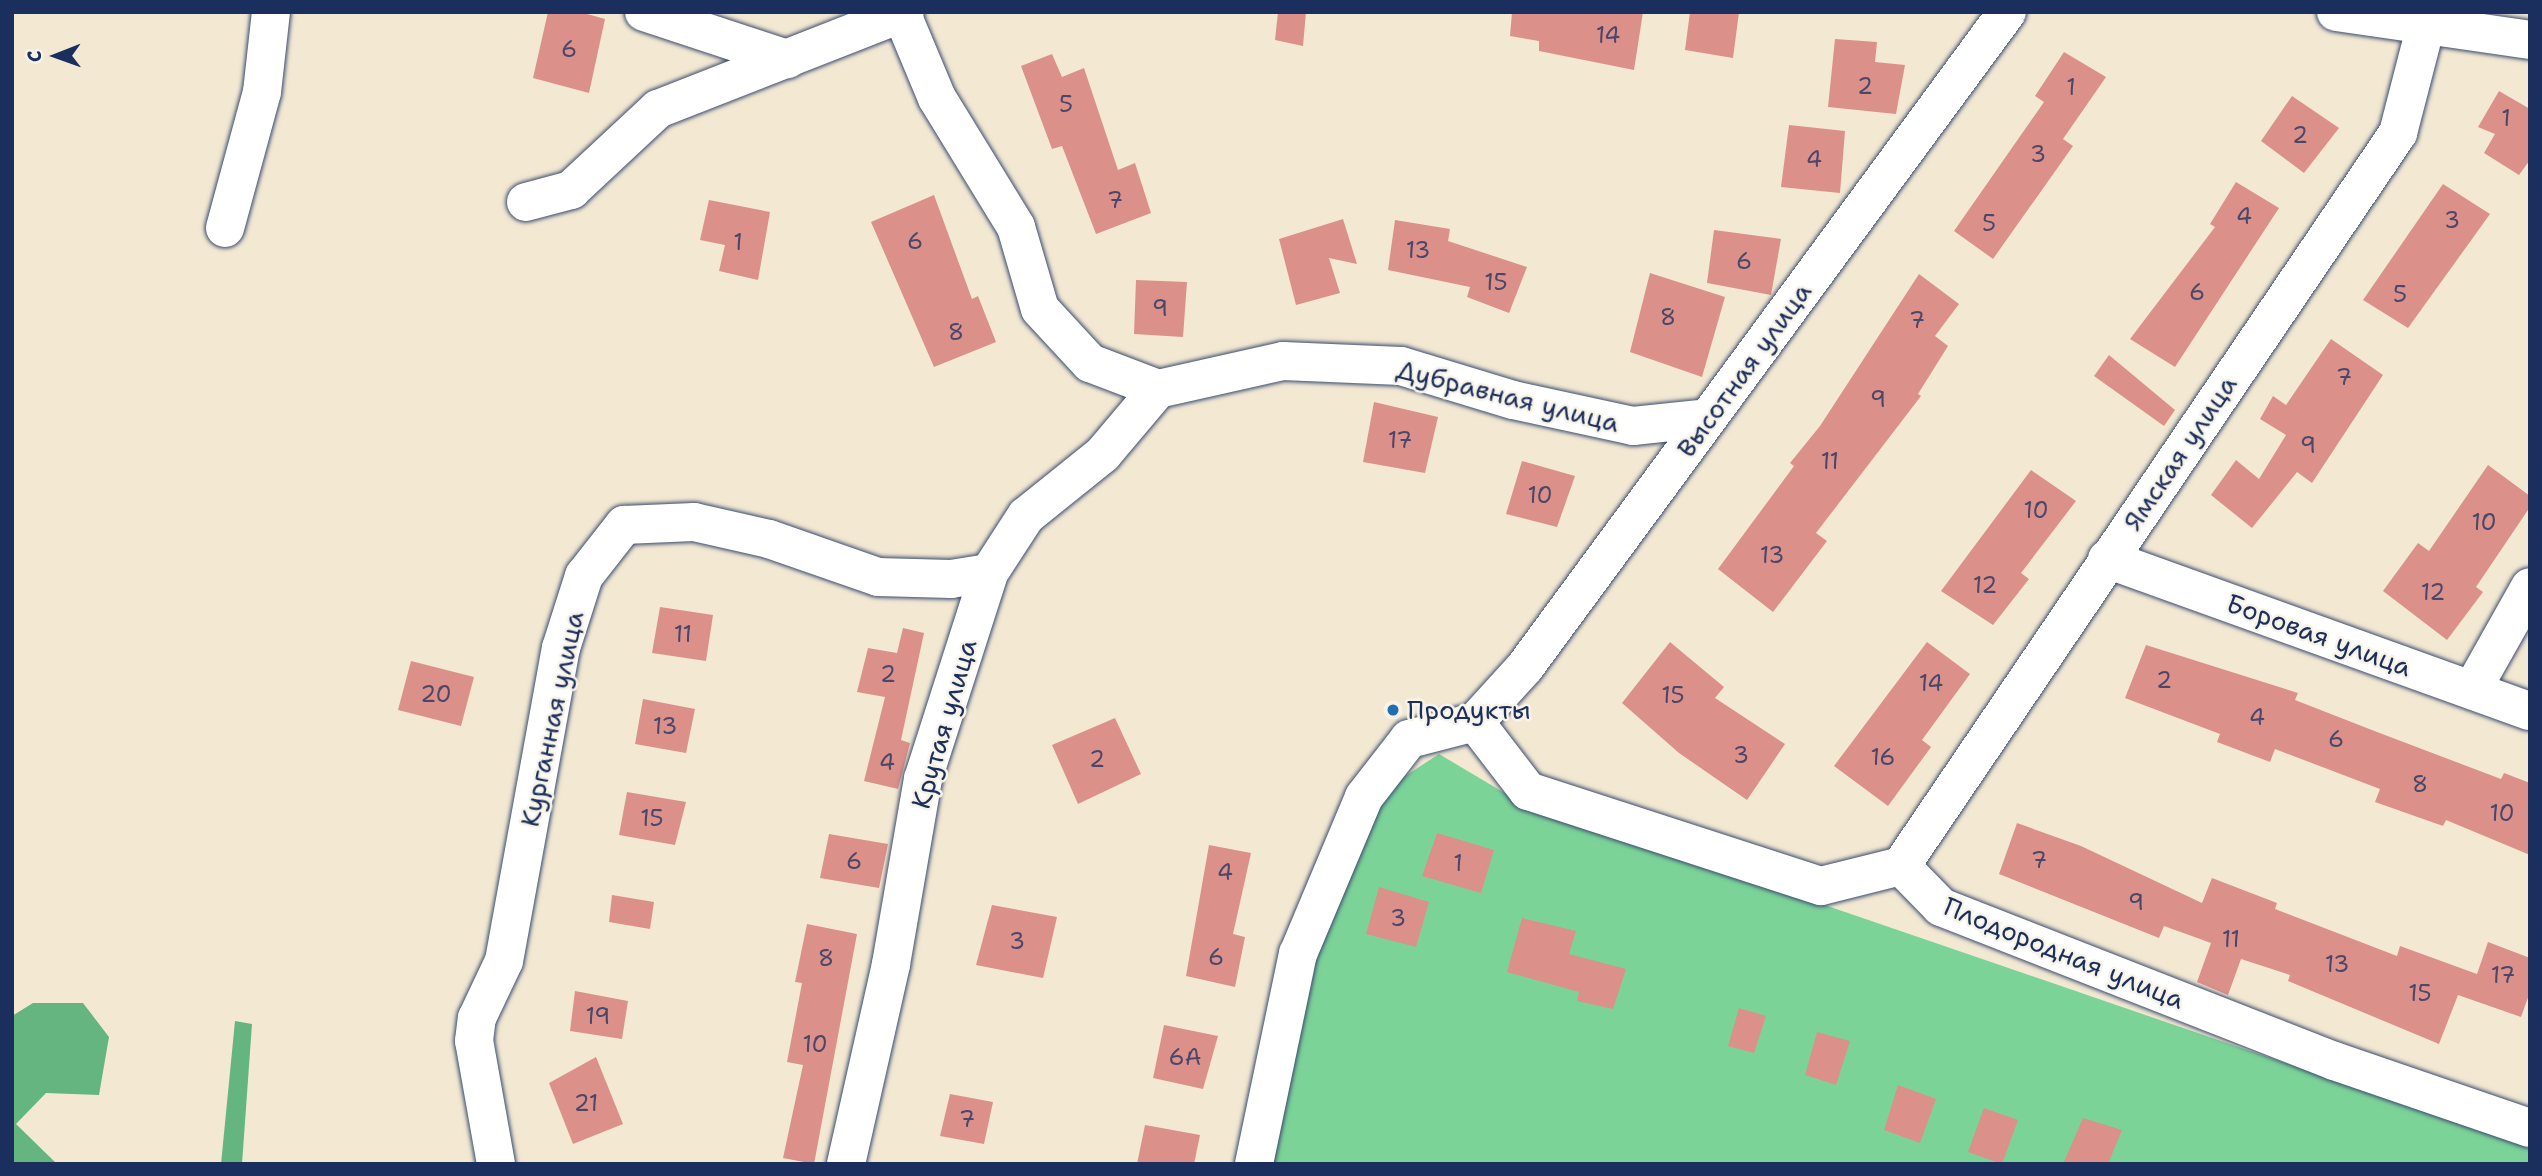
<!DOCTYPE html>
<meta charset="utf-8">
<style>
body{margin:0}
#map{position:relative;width:2542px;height:1176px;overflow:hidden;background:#f3e9d3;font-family:"Shantell Sans",sans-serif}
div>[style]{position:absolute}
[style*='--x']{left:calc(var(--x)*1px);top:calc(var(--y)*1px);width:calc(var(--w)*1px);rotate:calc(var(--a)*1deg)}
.green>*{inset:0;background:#7cd398}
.forest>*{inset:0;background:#65b580}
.building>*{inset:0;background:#dc908a}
.roads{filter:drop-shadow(0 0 2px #3b4b70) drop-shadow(0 0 2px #3b4b70)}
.minor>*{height:38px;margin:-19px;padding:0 19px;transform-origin:19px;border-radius:19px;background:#fff}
.dots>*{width:19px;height:19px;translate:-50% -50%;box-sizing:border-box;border:4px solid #f7f3e8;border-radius:50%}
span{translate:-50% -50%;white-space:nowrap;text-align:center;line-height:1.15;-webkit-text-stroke:5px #f7f3e8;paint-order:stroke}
.number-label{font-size:23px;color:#4b4769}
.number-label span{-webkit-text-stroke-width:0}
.street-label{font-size:26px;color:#1b2f5e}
.poi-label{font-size:26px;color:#1b2f5e}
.left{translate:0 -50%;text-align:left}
.frame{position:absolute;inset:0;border:14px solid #1b2f5e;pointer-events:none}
.north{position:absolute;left:21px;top:21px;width:70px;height:70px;-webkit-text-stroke:5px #f7f3e8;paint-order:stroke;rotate:269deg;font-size:19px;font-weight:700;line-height:28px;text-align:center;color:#1b2f5e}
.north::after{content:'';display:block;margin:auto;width:24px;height:32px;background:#1b2f5e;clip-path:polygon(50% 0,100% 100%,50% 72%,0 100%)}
</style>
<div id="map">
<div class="green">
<div style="clip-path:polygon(1439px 754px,1513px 798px,2530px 1147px,2530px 1164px,1269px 1164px,1288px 1034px,1376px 795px)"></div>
</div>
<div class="forest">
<div style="clip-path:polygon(33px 1003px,83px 1003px,109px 1037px,99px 1095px,46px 1093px,16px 1124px,57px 1164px,12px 1164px,12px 1016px)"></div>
<div style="clip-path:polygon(235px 1021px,252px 1024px,242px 1164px,221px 1164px)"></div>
</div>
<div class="building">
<div style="clip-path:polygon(548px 12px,580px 12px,605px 19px,589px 93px,533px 78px)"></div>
<div style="clip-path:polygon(1278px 12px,1306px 12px,1303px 46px,1275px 40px)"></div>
<div style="clip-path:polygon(1512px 12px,1643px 12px,1634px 70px,1539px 51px,1539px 41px,1510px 36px)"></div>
<div style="clip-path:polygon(1690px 12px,1739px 12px,1733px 58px,1685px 50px)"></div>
<div style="clip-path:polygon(1835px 39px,1877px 42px,1875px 62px,1905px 65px,1896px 114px,1828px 107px)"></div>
<div style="clip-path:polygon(2064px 52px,2106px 77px,2063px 139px,2073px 146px,1993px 259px,1954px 231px,2044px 102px,2035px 96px)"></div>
<div style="clip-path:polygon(1052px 54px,1062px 77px,1084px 68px,1118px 170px,1135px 163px,1151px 213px,1096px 234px,1062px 146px,1052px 149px,1021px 66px)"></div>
<div style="clip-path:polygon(2499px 91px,2530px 109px,2530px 160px,2519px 175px,2484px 153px,2495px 134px,2478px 127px)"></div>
<div style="clip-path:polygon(2292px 96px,2339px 128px,2304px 173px,2261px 141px)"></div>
<div style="clip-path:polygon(1789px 125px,1845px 131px,1840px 193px,1781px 187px)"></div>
<div style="clip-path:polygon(2236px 182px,2279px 208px,2175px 367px,2130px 339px,2215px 227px,2210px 224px)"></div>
<div style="clip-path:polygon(2443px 184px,2490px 214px,2408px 328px,2363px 300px)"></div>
<div style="clip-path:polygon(934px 195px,972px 299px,978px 296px,996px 342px,934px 367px,871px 222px)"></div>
<div style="clip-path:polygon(709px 200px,770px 212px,758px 280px,719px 271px,725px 245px,700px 240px)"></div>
<div style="clip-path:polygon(1343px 219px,1357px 264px,1329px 258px,1340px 293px,1296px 305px,1279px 239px)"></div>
<div style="clip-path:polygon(1395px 220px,1450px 229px,1448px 241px,1527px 267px,1509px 313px,1467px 297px,1470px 287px,1388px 270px)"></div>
<div style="clip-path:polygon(1714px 230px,1781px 239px,1771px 295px,1707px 283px)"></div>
<div style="clip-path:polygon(1650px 273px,1725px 297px,1702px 377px,1630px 352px)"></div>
<div style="clip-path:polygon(1919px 274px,1959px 304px,1935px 336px,1948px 346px,1918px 394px,1921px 396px,1816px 533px,1827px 541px,1773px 612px,1718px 569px,1794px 466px,1790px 463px,1820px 426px)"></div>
<div style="clip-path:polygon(1136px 280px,1187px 282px,1183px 337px,1134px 334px)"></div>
<div style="clip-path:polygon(2331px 339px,2383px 375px,2312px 483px,2297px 472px,2252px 528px,2211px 495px,2236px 460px,2259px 479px,2286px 435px,2260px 419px,2273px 396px,2286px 405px)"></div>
<div style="clip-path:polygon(2109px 355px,2175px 410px,2164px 426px,2094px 376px)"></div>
<div style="clip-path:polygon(1374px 402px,1438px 417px,1425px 473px,1363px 462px)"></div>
<div style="clip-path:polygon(1522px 461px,1575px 476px,1557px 527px,1506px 514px)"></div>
<div style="clip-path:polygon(2488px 465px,2530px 496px,2530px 507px,2476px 587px,2483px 592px,2447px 640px,2383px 591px,2418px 543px,2429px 551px)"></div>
<div style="clip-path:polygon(2031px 470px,2076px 501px,2021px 573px,2029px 579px,1993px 625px,1941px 591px)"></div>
<div style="clip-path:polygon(660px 607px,713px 615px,706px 661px,652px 653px)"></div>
<div style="clip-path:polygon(903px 628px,924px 633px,901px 740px,910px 743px,898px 789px,864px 781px,885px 697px,857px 692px,868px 648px,897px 653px)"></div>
<div style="clip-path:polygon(1670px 642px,1724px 687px,1715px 698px,1785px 744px,1747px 800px,1679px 753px,1622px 703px)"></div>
<div style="clip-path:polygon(1927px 642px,1970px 674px,1922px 740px,1931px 747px,1888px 806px,1834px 766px)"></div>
<div style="clip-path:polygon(2146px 645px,2298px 693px,2295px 700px,2377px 732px,2501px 779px,2504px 773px,2530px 783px,2530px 855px,2446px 820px,2443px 826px,2375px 802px,2380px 789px,2275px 749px,2270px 762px,2217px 742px,2220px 734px,2125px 698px)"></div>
<div style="clip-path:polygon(411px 661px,474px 677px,461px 726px,398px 710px)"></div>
<div style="clip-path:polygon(643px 699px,695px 709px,686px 753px,635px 744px)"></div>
<div style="clip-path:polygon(1115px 718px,1141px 774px,1078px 804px,1052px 745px)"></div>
<div style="clip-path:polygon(627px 792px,686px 802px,675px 845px,619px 835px)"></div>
<div style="clip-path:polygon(2017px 823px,2081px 846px,2202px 903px,2212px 878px,2277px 903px,2275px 909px,2397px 956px,2400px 946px,2477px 974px,2488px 942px,2530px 958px,2530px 992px,2521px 1017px,2458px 995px,2439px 1044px,2288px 981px,2290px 975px,2241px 959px,2228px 995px,2197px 982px,2211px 943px,2164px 926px,2159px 938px,1999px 874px)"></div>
<div style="clip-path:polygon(1437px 833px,1494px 850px,1481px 893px,1422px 876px)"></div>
<div style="clip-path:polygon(829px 834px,888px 844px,879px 888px,820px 878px)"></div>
<div style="clip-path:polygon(1209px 845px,1251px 853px,1233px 934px,1245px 937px,1235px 987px,1186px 976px)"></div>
<div style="clip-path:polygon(1379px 887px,1429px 902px,1416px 947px,1366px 934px)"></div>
<div style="clip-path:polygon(612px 895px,654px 902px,650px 929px,609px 922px)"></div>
<div style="clip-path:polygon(992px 905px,1057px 917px,1043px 978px,976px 965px)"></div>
<div style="clip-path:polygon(1522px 918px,1576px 931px,1569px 954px,1626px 969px,1613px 1009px,1577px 1001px,1579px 992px,1507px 972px)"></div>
<div style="clip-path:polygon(807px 924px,857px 934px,814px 1164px,783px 1158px,803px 1065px,787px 1062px,802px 983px,795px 982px)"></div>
<div style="clip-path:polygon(575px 991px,628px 1001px,622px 1039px,570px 1031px)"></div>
<div style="clip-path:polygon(1739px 1008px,1766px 1016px,1754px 1053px,1728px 1046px)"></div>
<div style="clip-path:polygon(1164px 1025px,1218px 1036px,1203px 1089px,1153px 1078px)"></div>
<div style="clip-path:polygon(1817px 1032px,1850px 1041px,1836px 1085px,1805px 1075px)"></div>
<div style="clip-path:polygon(596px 1057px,623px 1124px,573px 1144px,549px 1083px)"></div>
<div style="clip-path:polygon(1898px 1085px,1936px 1099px,1920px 1143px,1884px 1130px)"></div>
<div style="clip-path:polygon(950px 1094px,993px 1102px,984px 1144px,940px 1136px)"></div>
<div style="clip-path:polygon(1984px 1108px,2018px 1120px,2002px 1164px,1968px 1152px)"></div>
<div style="clip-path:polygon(2083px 1118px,2122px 1130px,2108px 1164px,2063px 1164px)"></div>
<div style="clip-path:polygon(1145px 1125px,1200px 1135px,1194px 1164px,1137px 1164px)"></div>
</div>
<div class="roads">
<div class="minor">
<div style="--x:644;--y:12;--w:151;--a:18.2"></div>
<div style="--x:901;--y:12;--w:93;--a:67.3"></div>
<div style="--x:937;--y:98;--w:151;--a:58.5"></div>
<div style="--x:1016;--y:227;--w:85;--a:73.7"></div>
<div style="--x:1040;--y:309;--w:74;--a:47.2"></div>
<div style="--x:1090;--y:363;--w:73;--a:20.9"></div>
<div style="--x:1158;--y:389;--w:128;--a:-12.6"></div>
<div style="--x:1283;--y:361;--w:118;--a:2.4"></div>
<div style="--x:1401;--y:366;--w:117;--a:16.9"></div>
<div style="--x:1513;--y:400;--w:123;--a:12.2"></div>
<div style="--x:1633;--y:426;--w:75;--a:-6.1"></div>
<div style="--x:2336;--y:12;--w:196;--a:8.2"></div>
<div style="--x:526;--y:202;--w:47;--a:-14.9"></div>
<div style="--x:571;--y:190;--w:119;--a:-43"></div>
<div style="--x:658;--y:109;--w:265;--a:-21.4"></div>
<div style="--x:225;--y:228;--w:141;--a:-74.8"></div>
<div style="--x:262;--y:92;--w:81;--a:-83.6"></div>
<div style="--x:2107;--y:559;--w:449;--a:19.8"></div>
<div style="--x:2472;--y:690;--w:118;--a:-60.6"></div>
<div style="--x:1475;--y:722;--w:87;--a:52.5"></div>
<div style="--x:1528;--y:791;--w:308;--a:18"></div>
<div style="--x:1821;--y:886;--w:82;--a:-14"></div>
<div style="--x:1901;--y:866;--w:57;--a:45.7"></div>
<div style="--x:1941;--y:907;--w:422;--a:21.4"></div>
<div style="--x:2334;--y:1061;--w:207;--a:18.9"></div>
<div style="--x:1475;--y:722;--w:74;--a:-47.7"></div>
<div style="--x:1525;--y:667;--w:813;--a:-53.65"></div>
<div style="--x:1901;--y:866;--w:886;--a:-55.86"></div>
<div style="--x:2398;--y:133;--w:112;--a:-75.5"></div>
<div style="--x:496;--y:1164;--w:125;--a:-100.1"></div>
<div style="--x:474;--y:1041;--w:23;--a:-83"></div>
<div style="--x:477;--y:1018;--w:63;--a:-64.7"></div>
<div style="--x:504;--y:961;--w:318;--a:-79.7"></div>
<div style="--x:561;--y:648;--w:76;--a:-72.3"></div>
<div style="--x:584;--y:576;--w:65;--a:-51.9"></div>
<div style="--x:624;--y:525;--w:70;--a:-2.5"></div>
<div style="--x:694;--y:522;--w:77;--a:12.8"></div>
<div style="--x:769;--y:539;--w:115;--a:19.2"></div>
<div style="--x:878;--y:577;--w:73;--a:1.6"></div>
<div style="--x:951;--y:579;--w:38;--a:-9"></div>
<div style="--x:846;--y:1164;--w:205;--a:-77.3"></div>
<div style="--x:891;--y:964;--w:188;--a:-80.2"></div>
<div style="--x:923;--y:779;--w:216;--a:-72.2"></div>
<div style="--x:989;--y:573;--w:68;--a:-57"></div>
<div style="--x:1026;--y:516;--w:99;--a:-38.8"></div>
<div style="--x:1103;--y:454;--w:85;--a:-49.8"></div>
<div style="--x:1254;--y:1164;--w:215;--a:-78.2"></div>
<div style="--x:1298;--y:954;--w:170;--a:-67.2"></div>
<div style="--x:1364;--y:797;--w:73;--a:-52.2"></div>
<div style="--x:1409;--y:739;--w:68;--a:-14.4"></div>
</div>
</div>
<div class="dots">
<div style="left:1393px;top:710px;background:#1f6fb2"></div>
</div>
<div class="number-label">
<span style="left:1608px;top:35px">14</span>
<span style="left:569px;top:49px">6</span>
<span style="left:1865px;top:86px">2</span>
<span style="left:2071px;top:87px">1</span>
<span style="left:1066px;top:104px">5</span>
<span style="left:2506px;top:118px">1</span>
<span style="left:2300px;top:135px">2</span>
<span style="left:2038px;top:154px">3</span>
<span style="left:1814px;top:159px">4</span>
<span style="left:1115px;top:200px">7</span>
<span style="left:2244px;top:216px">4</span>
<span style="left:2452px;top:220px">3</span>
<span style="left:1989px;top:223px">5</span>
<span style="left:915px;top:241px">6</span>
<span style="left:738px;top:242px">1</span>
<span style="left:1418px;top:250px">13</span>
<span style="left:1744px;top:261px">6</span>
<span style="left:1496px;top:282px">15</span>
<span style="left:2197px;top:292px">6</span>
<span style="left:2400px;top:294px">5</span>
<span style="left:1160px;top:308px">9</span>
<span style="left:1668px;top:317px">8</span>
<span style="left:1917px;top:320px">7</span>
<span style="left:956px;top:332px">8</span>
<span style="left:2344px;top:377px">7</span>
<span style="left:1878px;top:399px">9</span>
<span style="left:1400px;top:440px">17</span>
<span style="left:2308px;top:445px">9</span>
<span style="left:1830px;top:461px">11</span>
<span style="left:1540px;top:495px">10</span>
<span style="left:2036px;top:510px">10</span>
<span style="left:2484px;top:522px">10</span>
<span style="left:1772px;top:555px">13</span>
<span style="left:1985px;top:585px">12</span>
<span style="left:2433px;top:592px">12</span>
<span style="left:683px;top:634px">11</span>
<span style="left:888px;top:674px">2</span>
<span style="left:2164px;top:680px">2</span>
<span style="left:1931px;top:683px">14</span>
<span style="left:436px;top:694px">20</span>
<span style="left:1673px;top:695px">15</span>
<span style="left:2257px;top:717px">4</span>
<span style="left:665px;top:726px">13</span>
<span style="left:2336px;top:739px">6</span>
<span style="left:1741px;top:755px">3</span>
<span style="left:1883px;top:757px">16</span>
<span style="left:1097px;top:759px">2</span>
<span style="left:887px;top:762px">4</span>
<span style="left:2420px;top:784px">8</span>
<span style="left:2502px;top:813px">10</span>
<span style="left:652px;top:818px">15</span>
<span style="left:2039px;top:860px">7</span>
<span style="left:854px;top:861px">6</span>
<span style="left:1458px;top:863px">1</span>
<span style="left:1225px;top:872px">4</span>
<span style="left:2136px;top:902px">9</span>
<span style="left:1398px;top:918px">3</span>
<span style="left:2231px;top:939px">11</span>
<span style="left:1017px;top:941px">3</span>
<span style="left:1216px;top:957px">6</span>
<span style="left:826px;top:958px">8</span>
<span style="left:2337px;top:964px">13</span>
<span style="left:2503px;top:975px">17</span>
<span style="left:2420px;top:993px">15</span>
<span style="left:598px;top:1016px">19</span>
<span style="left:815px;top:1044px">10</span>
<span style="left:1185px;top:1057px">6А</span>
<span style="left:586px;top:1103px">21</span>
<span style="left:967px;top:1119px">7</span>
</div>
<div class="street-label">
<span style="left:1744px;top:370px;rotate:-54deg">Высотная улица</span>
<span style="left:1508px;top:396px;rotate:14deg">Дубравная улица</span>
<span style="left:2180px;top:453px;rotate:-56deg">Ямская улица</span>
<span style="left:2319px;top:635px;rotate:20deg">Боровая улица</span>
<span style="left:552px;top:719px;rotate:-78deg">Курганная улица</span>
<span style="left:944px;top:724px;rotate:-74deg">Крутая улица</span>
<span style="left:2064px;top:953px;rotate:22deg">Плодородная улица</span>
</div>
<div class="poi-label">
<span class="left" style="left:1407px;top:710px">Продукты</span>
</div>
<div class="frame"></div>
<div class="north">С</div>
</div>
